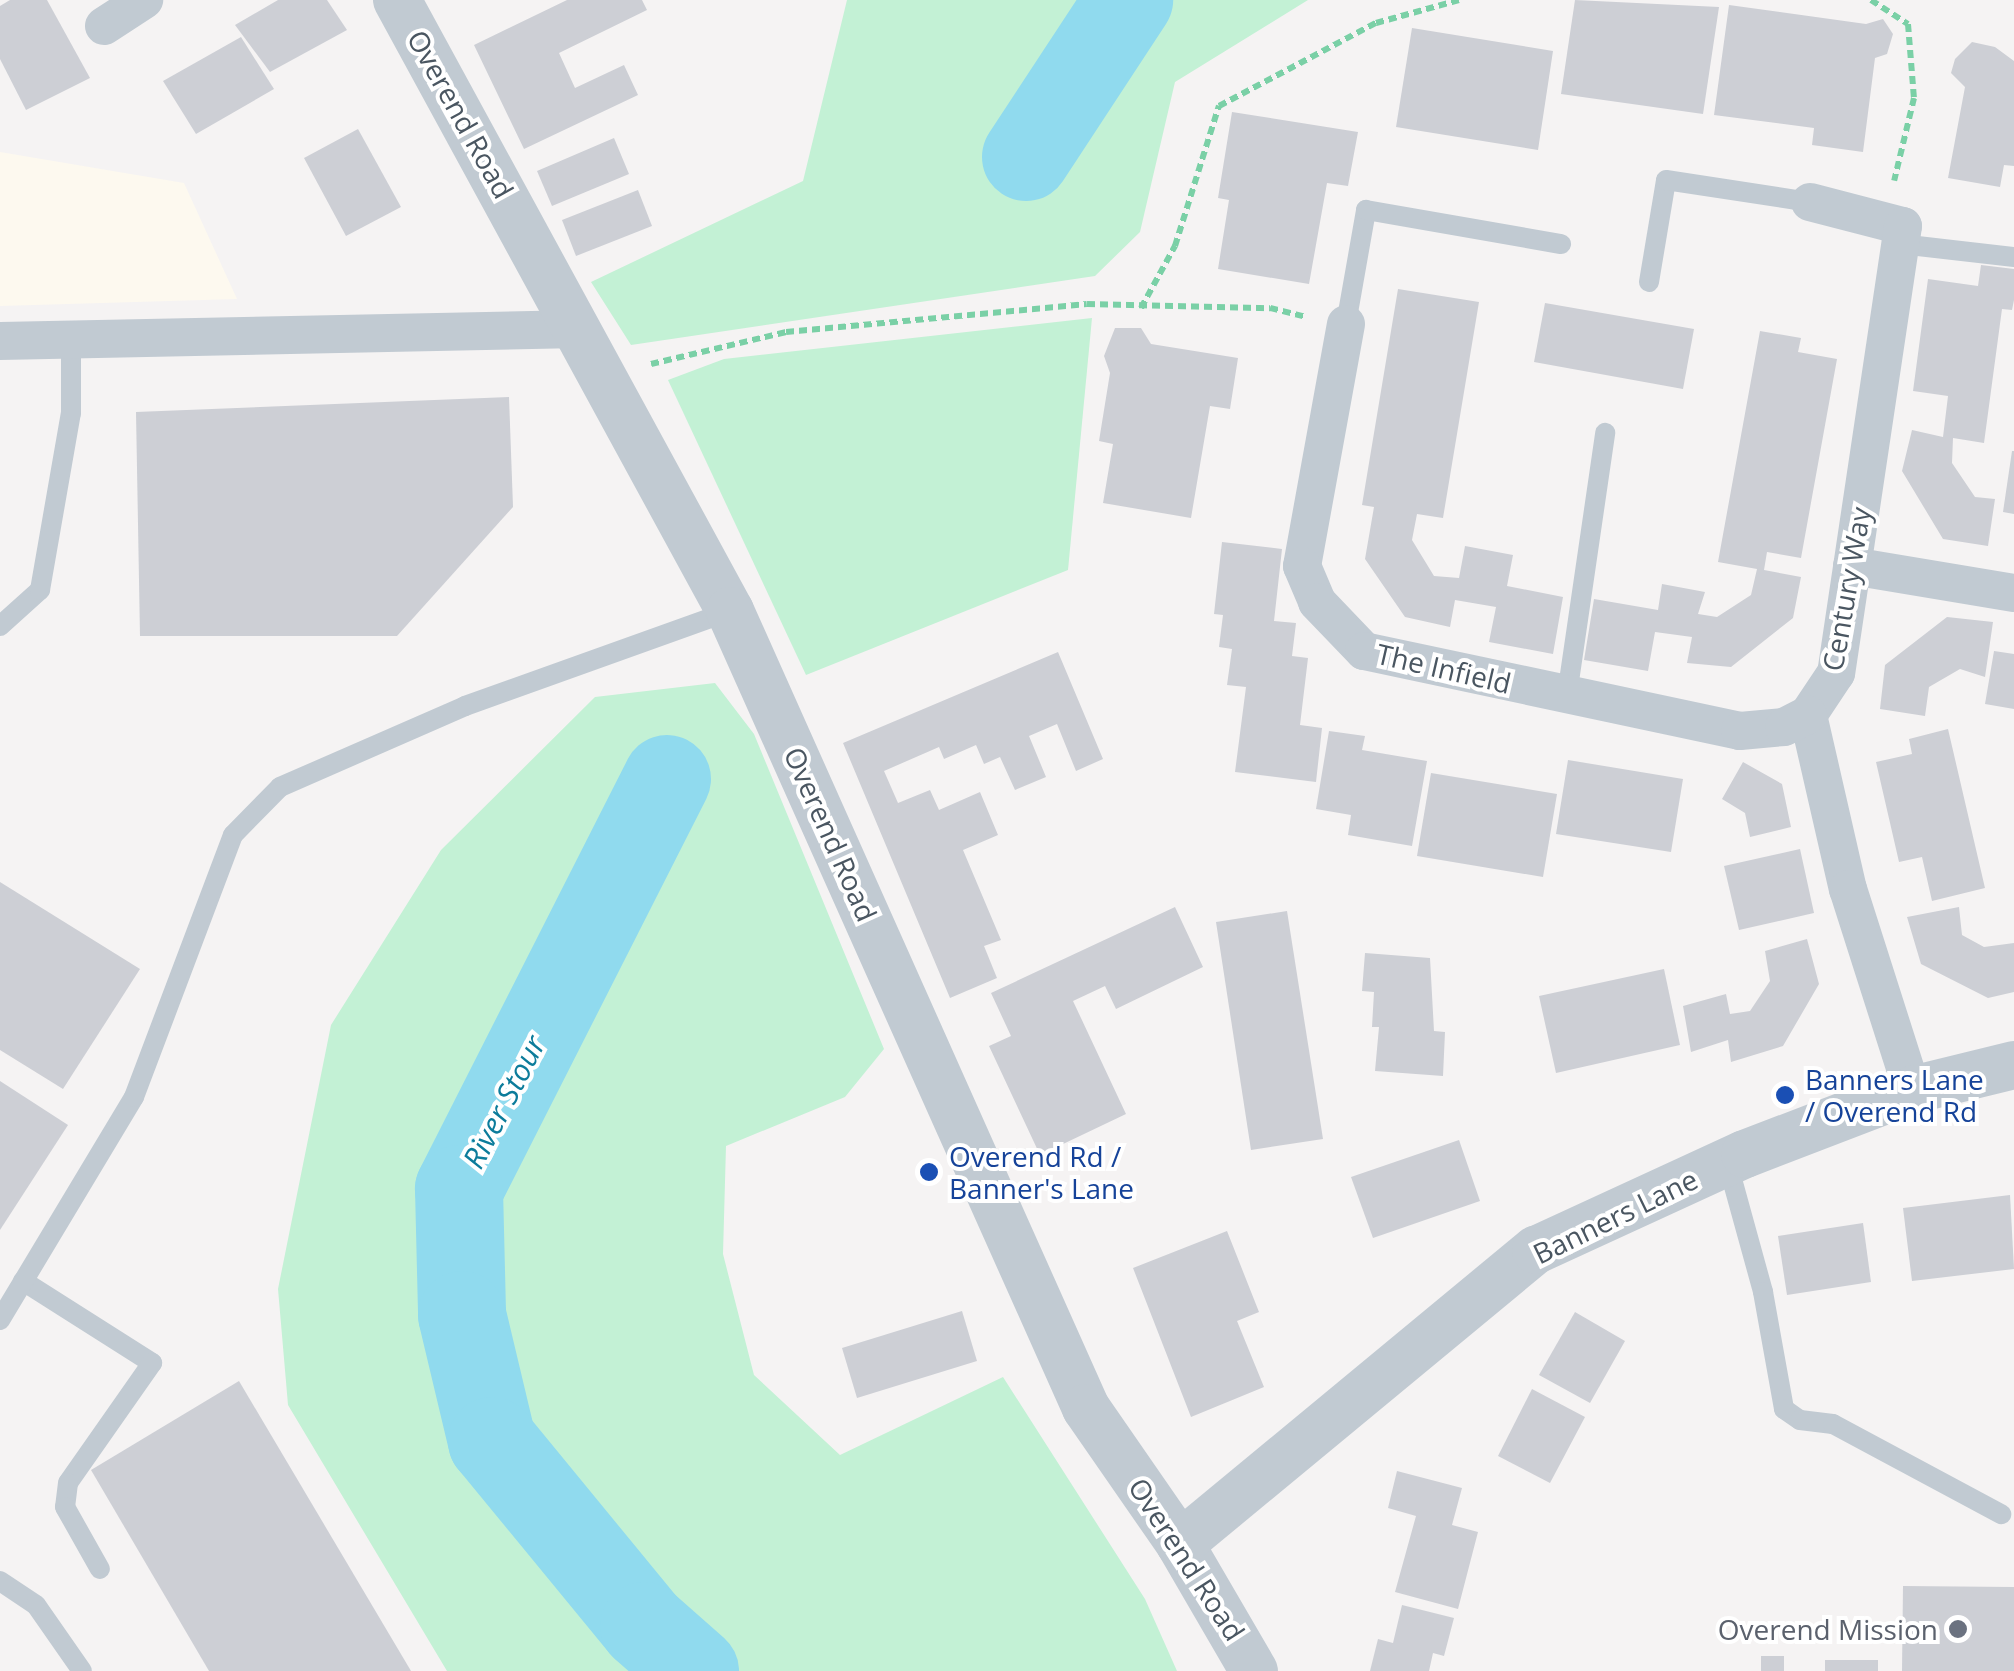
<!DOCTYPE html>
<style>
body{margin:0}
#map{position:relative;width:2014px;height:1671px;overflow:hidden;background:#f5f3f3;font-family:"Open Sans",sans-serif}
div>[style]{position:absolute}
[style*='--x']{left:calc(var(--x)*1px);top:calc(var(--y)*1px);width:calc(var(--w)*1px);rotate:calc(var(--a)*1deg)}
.commercial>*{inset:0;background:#fdf9ef}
.green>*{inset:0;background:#c3f1d5}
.river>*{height:88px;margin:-44px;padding:0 44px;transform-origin:44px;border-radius:44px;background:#90daee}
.building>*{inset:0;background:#cdcfd5}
.path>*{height:6px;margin-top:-3px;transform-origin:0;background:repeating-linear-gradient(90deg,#7ad0a6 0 8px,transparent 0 13px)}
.service>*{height:20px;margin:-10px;padding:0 10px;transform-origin:10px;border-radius:10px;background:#c1cad2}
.minor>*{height:38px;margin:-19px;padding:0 19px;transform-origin:19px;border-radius:19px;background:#c1cad2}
.tertiary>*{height:48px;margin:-24px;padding:0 24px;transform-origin:24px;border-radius:24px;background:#c1cad2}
.dots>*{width:28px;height:28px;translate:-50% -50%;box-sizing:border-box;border:5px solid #fff;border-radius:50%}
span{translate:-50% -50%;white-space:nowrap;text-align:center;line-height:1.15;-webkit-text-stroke:8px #fff;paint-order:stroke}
.street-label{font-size:28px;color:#4a5661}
.transit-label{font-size:28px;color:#164399}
.left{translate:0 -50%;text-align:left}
.worship-label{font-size:28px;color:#5b616d}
.right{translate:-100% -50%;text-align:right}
.water-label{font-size:30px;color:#0c7c9b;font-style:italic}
</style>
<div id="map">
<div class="commercial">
<div style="clip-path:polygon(0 152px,184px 183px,237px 299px,0 306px)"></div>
</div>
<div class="green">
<div style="clip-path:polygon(847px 0,1308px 0,1175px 82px,1140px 232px,1095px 276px,631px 345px,591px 282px,803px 181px)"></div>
<div style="clip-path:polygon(1092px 318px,1068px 570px,806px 675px,668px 380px,724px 359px)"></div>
<div style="clip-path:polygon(715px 683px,754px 734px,884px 1049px,845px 1097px,726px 1146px,723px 1254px,754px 1375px,840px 1455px,1003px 1377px,1145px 1599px,1177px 1671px,447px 1671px,288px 1405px,278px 1289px,331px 1025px,441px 850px,595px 697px)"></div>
</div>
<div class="river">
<div style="--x:1026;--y:157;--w:188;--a:-56.7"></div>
<div style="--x:667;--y:779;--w:460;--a:116.9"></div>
<div style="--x:459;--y:1189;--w:126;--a:88.6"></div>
<div style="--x:462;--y:1315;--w:130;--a:76.6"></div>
<div style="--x:492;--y:1441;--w:239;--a:50.6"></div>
<div style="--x:644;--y:1626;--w:68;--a:41.4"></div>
</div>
<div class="building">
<div style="clip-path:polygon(10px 0,47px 0,90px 78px,26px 110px,0 59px,0 6px)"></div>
<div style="clip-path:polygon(278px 0,327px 0,347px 30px,270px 72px,235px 25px)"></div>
<div style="clip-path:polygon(567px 0,642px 0,647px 10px,559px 53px,575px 88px,624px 65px,638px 95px,524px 149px,474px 45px)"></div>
<div style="clip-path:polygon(1575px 0,1719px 7px,1703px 114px,1561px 94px)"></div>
<div style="clip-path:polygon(1729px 5px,1866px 24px,1883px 19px,1893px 34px,1887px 54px,1875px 58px,1863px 152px,1812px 145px,1814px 128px,1714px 115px)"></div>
<div style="clip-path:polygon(1412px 28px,1553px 51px,1538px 150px,1396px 127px)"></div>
<div style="clip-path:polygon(241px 37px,274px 89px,196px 134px,163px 81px)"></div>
<div style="clip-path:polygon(1972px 42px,1995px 47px,2014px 61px,2014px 166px,2004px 165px,2000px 187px,1948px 178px,1965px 87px,1951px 73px,1955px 59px)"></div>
<div style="clip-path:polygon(1232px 112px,1358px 132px,1348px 186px,1327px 183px,1309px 284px,1218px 269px,1229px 200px,1218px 198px)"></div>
<div style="clip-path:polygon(358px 129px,401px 207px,346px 236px,304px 158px)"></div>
<div style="clip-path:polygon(614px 138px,629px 174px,552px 206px,537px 171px)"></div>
<div style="clip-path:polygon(638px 190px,652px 226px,576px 256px,562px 220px)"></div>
<div style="clip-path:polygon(1981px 265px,2014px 269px,2014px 300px,2012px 310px,2002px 309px,1984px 443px,1953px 438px,1952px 463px,1975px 497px,1995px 499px,1988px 546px,1943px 539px,1902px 471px,1912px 430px,1943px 437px,1948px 396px,1913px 391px,1928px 279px,1978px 286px)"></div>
<div style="clip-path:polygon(1398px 289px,1479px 302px,1443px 518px,1417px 514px,1412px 540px,1434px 576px,1459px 578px,1465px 546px,1513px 555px,1507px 586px,1563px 597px,1553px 654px,1489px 642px,1496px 607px,1455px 600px,1450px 627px,1405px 617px,1365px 559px,1374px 507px,1362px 505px)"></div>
<div style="clip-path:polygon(1545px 303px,1694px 329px,1683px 389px,1534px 362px)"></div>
<div style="clip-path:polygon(1115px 328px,1141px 328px,1151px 344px,1238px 358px,1230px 409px,1210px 406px,1191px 518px,1103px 503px,1113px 444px,1099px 441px,1110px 373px,1104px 356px)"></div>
<div style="clip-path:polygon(1760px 331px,1801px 338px,1798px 352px,1837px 359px,1801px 558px,1767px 552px,1764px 570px,1801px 577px,1793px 618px,1731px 667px,1687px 663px,1692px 637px,1655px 632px,1648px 671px,1584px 660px,1594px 599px,1658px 610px,1662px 584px,1705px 592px,1698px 614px,1717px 617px,1751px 595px,1757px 569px,1718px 562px)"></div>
<div style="clip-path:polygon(509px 397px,513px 507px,397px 636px,140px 636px,136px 412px)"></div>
<div style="clip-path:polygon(2012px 451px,2014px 451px,2014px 514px,2003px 512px)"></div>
<div style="clip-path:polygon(1222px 542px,1282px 549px,1274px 621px,1296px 623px,1292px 656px,1308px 658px,1300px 725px,1322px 728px,1316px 782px,1235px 772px,1246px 687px,1227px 685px,1232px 649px,1219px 647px,1223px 615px,1214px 614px)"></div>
<div style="clip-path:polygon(1947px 617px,1993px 622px,1985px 677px,1960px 669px,1929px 687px,1925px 716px,1880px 709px,1885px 665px)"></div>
<div style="clip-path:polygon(1994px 651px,2014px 654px,2014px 709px,1985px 704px)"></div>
<div style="clip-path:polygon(1058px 652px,1103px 759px,1076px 771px,1057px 724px,1029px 736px,1046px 777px,1015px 790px,1000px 757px,984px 764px,976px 745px,944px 759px,939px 747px,884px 771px,898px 803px,930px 790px,939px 810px,980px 792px,998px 835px,963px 850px,1001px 940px,984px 946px,997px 978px,950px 998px,843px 743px)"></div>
<div style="clip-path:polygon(1948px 729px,1985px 888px,1932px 901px,1922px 857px,1899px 862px,1876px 762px,1912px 754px,1909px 739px)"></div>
<div style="clip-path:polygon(1329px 731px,1365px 736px,1362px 750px,1427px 761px,1412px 846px,1348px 835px,1351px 815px,1316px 809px)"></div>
<div style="clip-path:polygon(1568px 760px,1683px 779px,1671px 852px,1556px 834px)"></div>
<div style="clip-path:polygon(1743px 762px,1782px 784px,1791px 827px,1750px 837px,1745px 813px,1722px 799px)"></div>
<div style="clip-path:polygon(1431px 773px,1557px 794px,1543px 877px,1417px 856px)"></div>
<div style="clip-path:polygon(1800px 849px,1814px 913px,1739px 930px,1724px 866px)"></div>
<div style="clip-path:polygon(0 882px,140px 969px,63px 1089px,0 1050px)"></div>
<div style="clip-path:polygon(1175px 907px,1203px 967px,1116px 1009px,1105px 986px,1073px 1001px,1126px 1114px,1040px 1155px,989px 1046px,1011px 1036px,991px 993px)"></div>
<div style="clip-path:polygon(1959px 907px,1962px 935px,1984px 947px,2014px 943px,2014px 992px,1988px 998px,1921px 964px,1907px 917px)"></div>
<div style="clip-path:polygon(1287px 911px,1323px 1139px,1251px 1150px,1216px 922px)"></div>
<div style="clip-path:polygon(1807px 939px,1819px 984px,1783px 1046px,1731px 1062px,1728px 1040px,1691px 1052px,1683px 1006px,1726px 994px,1730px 1014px,1750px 1011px,1770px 981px,1765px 951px)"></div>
<div style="clip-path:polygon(1365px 953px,1430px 958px,1434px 1031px,1445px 1032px,1443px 1076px,1375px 1071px,1379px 1027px,1372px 1027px,1374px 992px,1362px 991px)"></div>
<div style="clip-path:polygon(1664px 969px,1680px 1045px,1556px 1073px,1539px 996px)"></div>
<div style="clip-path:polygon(0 1081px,68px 1125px,0 1230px)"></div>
<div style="clip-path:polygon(1459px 1140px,1480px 1201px,1373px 1238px,1351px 1177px)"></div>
<div style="clip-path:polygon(2010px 1195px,2014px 1269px,1912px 1281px,1903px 1208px)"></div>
<div style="clip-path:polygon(1863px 1223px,1871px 1282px,1787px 1295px,1778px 1236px)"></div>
<div style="clip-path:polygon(1227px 1231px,1259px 1312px,1237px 1321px,1264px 1387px,1191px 1417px,1133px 1268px)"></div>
<div style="clip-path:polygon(962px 1311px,977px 1361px,857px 1398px,842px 1348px)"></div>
<div style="clip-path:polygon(1575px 1312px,1625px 1341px,1590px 1403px,1539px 1375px)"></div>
<div style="clip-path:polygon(239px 1381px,411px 1671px,209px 1671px,91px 1470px)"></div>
<div style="clip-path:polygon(1532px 1389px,1585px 1417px,1550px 1483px,1498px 1456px)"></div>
<div style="clip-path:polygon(1397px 1471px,1462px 1488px,1452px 1525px,1478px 1532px,1458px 1609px,1395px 1592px,1416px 1516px,1388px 1508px)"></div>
<div style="clip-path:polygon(1903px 1586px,2014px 1587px,2014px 1671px,1902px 1671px)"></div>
<div style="clip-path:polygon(1402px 1605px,1454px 1618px,1444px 1656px,1433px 1653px,1429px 1671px,1370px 1671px,1378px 1639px,1393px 1643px)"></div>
<div style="clip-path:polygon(1761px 1656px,1784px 1656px,1784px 1671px,1761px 1671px)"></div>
<div style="clip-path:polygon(1825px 1660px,1878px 1660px,1878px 1671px,1825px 1671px)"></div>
</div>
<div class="path">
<div style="--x:1871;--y:0;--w:44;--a:33"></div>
<div style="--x:1908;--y:24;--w:74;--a:85.4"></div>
<div style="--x:1914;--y:98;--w:85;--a:103.5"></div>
<div style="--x:1141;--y:308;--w:71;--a:-61.3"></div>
<div style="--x:1175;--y:246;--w:147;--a:-72.6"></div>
<div style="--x:1219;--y:106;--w:178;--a:-27.9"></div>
<div style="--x:1376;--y:23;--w:86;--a:-15.5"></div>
<div style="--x:651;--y:364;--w:139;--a:-13.3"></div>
<div style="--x:786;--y:332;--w:302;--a:-5.3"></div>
<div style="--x:1087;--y:304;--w:183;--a:1.3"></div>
<div style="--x:1270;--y:308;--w:38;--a:14"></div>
</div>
<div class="service">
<div style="--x:1900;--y:244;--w:115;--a:6.5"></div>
<div style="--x:1649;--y:282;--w:103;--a:-80.5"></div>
<div style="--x:1666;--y:180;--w:146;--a:8.7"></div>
<div style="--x:1346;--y:324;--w:116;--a:-80"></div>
<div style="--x:1366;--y:210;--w:198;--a:9.9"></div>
<div style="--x:0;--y:626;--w:54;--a:-42"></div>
<div style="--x:40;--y:590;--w:180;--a:-80.1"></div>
<div style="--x:71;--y:413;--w:74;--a:-90"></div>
<div style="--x:1567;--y:695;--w:265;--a:-81.7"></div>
<div style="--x:1727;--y:1161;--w:136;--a:74.6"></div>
<div style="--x:1763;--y:1292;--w:119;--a:79.8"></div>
<div style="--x:1784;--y:1409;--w:19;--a:35"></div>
<div style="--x:1800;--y:1420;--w:33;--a:7"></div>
<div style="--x:1833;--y:1424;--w:191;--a:28.2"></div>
<div style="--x:23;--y:1281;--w:153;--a:32.4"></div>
<div style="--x:152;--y:1363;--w:146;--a:125"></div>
<div style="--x:68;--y:1483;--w:24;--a:97"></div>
<div style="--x:65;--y:1507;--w:71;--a:60.6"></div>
<div style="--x:0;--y:1320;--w:260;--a:-59"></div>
<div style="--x:134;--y:1097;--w:280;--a:-69.3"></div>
<div style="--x:233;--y:835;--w:67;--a:-45.6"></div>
<div style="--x:280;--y:787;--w:202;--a:-23.6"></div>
<div style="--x:465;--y:706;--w:282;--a:-19.7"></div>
<div style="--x:0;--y:1581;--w:43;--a:33.7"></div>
<div style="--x:36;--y:1605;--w:80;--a:55.1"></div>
</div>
<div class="minor">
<div style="--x:104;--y:26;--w:48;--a:-33"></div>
<div style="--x:1810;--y:202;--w:96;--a:14.5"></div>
<div style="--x:1903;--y:226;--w:452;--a:98.5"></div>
<div style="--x:1836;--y:673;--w:50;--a:123.7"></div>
<div style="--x:1808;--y:715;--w:179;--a:77.1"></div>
<div style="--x:1848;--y:889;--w:211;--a:72.3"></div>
<div style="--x:1346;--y:324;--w:246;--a:100.3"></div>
<div style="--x:1302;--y:566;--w:39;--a:67"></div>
<div style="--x:1317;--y:602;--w:68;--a:46.2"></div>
<div style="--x:1364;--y:651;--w:384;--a:12"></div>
<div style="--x:1740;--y:731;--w:44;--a:-5.2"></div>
<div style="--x:1784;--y:727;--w:27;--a:-27"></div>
<div style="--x:0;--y:341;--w:580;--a:-1.19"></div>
<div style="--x:1852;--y:566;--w:164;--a:9.5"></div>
</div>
<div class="tertiary">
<div style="--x:397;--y:0;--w:696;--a:61.41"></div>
<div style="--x:730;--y:611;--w:873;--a:65.93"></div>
<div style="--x:1086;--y:1408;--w:165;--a:55.3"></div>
<div style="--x:1180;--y:1544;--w:147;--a:59.8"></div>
<div style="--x:1180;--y:1544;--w:462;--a:-39.6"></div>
<div style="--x:1536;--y:1250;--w:230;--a:-24.7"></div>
<div style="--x:1745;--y:1154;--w:179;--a:-21"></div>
<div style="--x:1912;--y:1090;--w:105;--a:-13.8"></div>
</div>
<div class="dots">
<div style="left:1785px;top:1095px;background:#1a4fb4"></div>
<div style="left:929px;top:1172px;background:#1a4fb4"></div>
<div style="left:1958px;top:1629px;background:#6b7280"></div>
</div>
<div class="street-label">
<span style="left:461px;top:114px;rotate:61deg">Overend Road</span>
<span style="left:1846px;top:589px;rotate:-80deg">Century Way</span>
<span style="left:1444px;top:668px;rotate:13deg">The Infield</span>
<span style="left:831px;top:834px;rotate:66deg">Overend Road</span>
<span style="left:1615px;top:1216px;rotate:-26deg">Banners Lane</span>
<span style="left:1187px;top:1559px;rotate:57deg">Overend Road</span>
</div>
<div class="transit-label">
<span class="left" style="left:1805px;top:1095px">Banners Lane<br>/ Overend Rd</span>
<span class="left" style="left:949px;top:1172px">Overend Rd /<br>Banner's Lane</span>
</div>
<div class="worship-label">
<span class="right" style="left:1938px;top:1629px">Overend Mission</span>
</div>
<div class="water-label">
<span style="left:504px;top:1102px;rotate:-63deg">River Stour</span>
</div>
</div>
